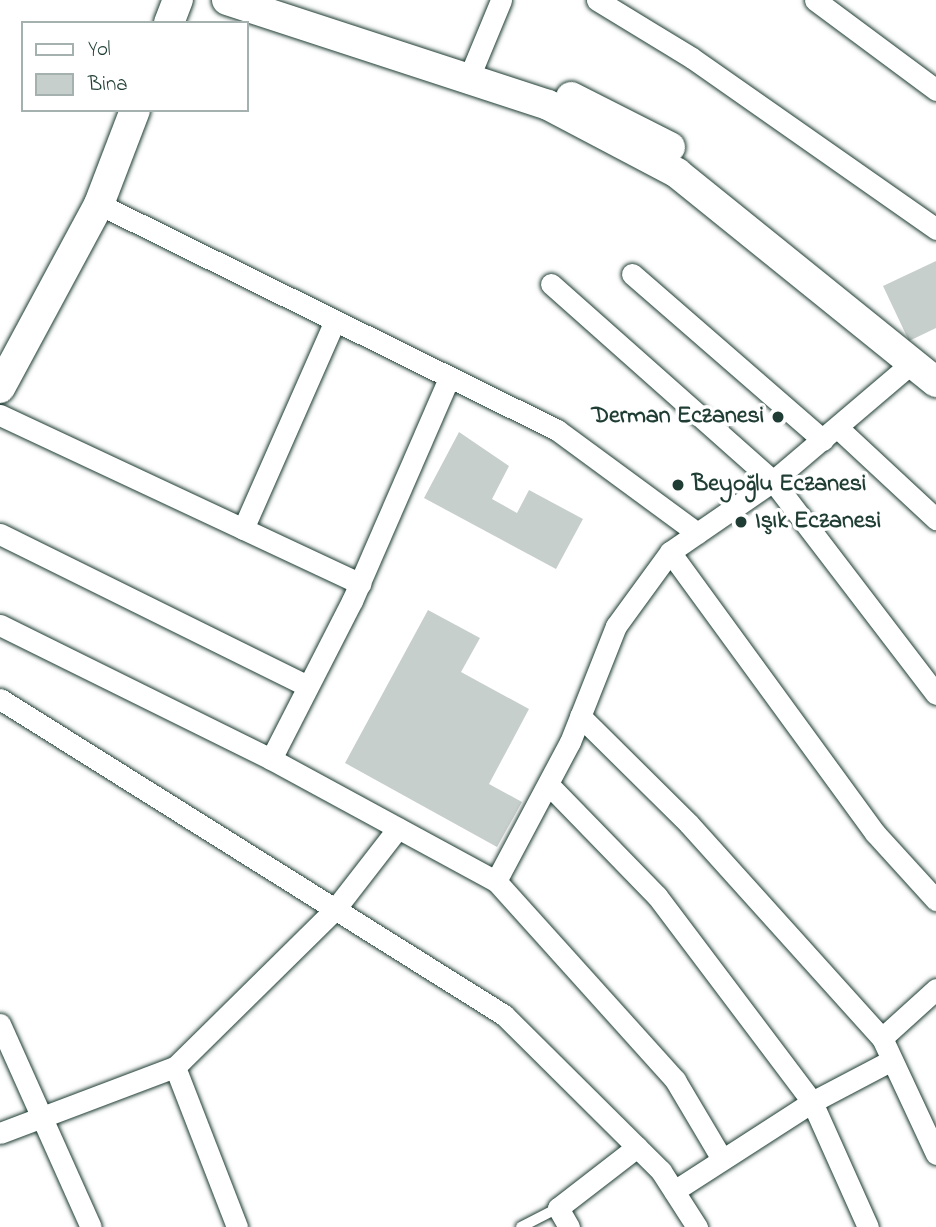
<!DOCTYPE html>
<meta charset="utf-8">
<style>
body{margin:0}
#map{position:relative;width:936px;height:1227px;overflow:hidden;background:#fff;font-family:"Indie Flower",sans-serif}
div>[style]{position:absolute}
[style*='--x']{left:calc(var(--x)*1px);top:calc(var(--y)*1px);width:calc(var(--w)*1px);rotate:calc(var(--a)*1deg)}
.building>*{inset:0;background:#c7cfcc}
.roads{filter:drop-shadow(0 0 2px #1f3d34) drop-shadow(0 0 2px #1f3d34)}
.lane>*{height:10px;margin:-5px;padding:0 5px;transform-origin:5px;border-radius:5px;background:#fff}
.street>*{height:21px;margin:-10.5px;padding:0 10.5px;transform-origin:10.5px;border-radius:10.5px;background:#fff}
.secondary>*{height:30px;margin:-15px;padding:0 15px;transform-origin:15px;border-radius:15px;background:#fff}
.dots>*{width:19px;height:19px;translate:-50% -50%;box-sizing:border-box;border:4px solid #fff;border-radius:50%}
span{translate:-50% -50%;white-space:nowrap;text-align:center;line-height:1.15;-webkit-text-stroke:7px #fff;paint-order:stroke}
.poi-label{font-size:24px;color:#1f3d34;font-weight:700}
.right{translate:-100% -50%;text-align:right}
.left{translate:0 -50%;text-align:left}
.legend{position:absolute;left:21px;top:21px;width:228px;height:91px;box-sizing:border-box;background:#fff;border:2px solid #a5b1ae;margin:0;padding:9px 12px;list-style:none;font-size:21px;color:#1f3d34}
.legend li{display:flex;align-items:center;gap:14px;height:35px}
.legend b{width:35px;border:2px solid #a5b1ae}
</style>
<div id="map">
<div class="building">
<div style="clip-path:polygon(936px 261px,936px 328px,909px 341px,883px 286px)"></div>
<div style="clip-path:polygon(459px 432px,509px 466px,492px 499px,517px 513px,529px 490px,583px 519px,556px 569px,424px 498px)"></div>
<div style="clip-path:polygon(428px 610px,480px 638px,461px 672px,529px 709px,489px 784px,522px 802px,497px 847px,345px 763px)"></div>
</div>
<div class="roads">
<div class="lane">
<div style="--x:521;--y:1227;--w:42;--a:-27.2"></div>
</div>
<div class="street">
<div style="--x:597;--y:0;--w:111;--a:31.4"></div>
<div style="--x:692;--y:58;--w:298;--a:35"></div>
<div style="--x:815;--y:0;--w:151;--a:36.6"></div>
<div style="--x:470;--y:75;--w:81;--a:-67.5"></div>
<div style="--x:99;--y:204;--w:511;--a:26.26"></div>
<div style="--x:557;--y:430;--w:174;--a:36.3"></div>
<div style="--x:632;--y:274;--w:253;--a:41"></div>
<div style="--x:551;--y:284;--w:297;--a:41.6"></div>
<div style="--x:773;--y:481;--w:268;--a:52.6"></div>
<div style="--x:0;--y:415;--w:398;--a:25.1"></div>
<div style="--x:838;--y:428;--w:134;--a:42.9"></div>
<div style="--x:243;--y:529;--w:225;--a:-66.2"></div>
<div style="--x:0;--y:534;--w:343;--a:26.3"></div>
<div style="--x:670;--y:552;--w:348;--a:53.9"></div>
<div style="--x:875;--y:833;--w:91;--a:47.7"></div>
<div style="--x:0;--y:625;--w:302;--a:26.3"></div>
<div style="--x:271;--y:759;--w:256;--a:28.5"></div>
<div style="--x:496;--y:881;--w:268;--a:48"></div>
<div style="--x:675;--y:1080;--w:92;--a:59.3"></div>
<div style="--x:0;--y:699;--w:595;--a:32.09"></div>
<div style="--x:504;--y:1015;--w:221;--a:44.8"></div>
<div style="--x:661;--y:1171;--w:67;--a:57.3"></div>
<div style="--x:580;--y:716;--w:153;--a:44.7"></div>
<div style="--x:689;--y:824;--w:288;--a:48"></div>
<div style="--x:882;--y:1038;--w:128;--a:65"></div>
<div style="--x:271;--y:759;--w:178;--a:-62.9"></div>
<div style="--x:352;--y:601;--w:241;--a:-66.5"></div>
<div style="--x:548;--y:784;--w:156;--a:45.8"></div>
<div style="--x:657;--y:896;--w:258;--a:53"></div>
<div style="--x:812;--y:1102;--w:137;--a:65.9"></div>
<div style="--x:496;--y:881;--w:157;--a:-62"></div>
<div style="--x:570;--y:742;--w:125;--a:-68.4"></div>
<div style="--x:616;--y:626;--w:92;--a:-53.9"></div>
<div style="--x:670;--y:552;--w:125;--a:-34.6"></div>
<div style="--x:773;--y:481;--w:184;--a:-40.4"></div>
<div style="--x:0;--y:1024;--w:222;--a:65.9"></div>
<div style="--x:882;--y:1038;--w:73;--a:-42.2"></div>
<div style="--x:175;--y:1067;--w:172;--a:68.8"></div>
<div style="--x:0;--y:1133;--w:187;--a:-20.7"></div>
<div style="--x:175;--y:1067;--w:226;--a:-44.6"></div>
<div style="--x:336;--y:908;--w:101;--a:-52.2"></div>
<div style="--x:674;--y:1191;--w:164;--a:-32.8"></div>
<div style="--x:812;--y:1102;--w:90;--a:-27.7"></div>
<div style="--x:569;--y:1227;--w:22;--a:-120"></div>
<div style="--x:558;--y:1208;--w:100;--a:-37.7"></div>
</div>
<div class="secondary">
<div style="--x:227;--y:0;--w:338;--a:18.1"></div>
<div style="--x:548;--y:105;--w:146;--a:27.8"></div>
<div style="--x:677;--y:173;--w:333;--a:38.9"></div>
<div style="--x:169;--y:23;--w:25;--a:-69"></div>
<div style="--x:571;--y:97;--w:111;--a:26.8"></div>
<div style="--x:0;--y:388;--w:209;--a:-61.7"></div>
<div style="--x:99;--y:204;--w:101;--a:-69"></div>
</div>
</div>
<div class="dots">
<div style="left:778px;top:417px;background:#1f3d34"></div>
<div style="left:678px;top:485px;background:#1f3d34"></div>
<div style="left:741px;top:522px;background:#1f3d34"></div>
</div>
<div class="poi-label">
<span class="right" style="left:764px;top:417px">Derman Eczanesi</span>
<span class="left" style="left:692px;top:485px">Beyoğlu Eczanesi</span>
<span class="left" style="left:755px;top:522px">Işık Eczanesi</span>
</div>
<ul class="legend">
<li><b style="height:9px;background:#fff"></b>Yol</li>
<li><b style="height:19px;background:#c7cfcc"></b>Bina</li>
</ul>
</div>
